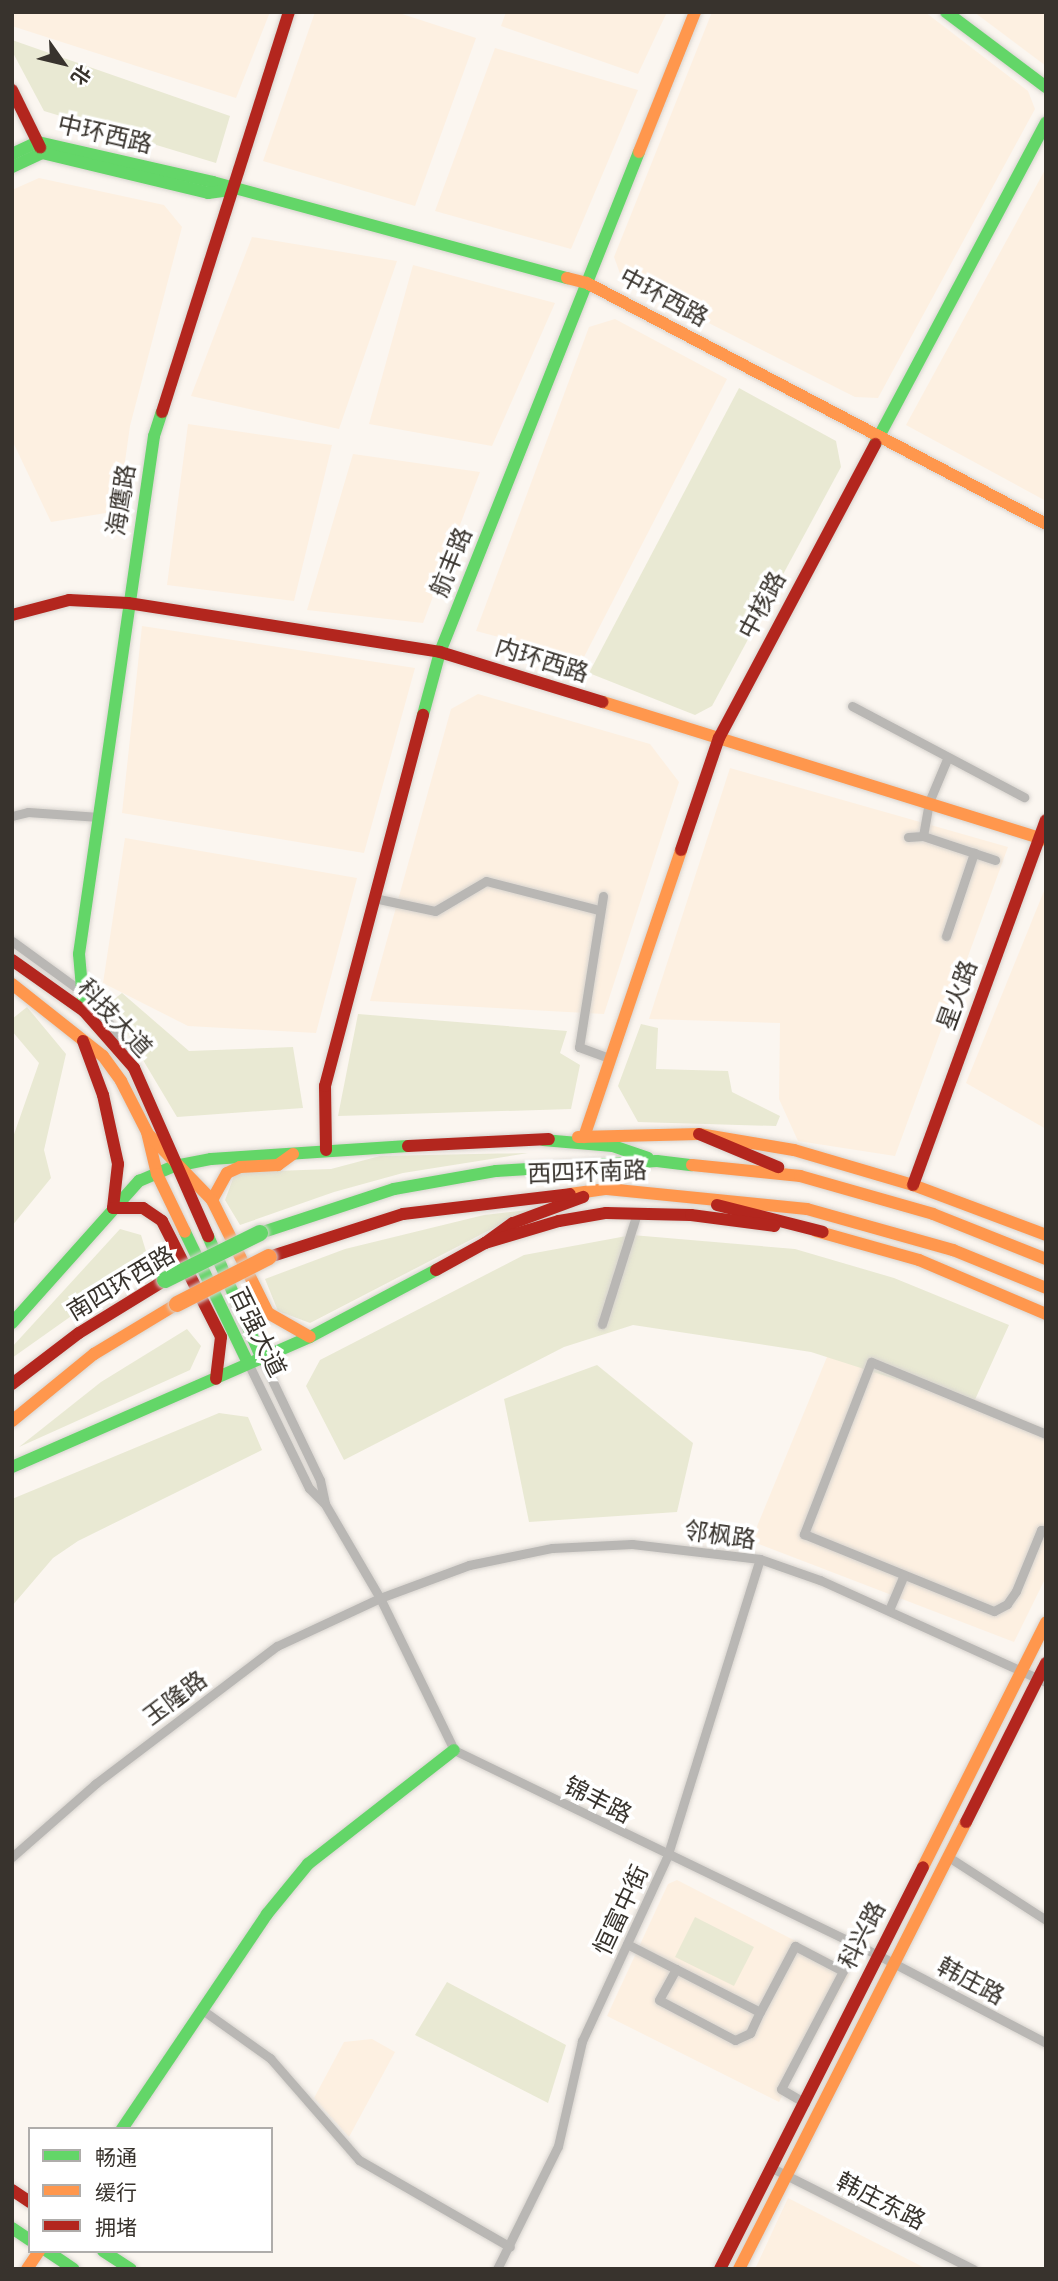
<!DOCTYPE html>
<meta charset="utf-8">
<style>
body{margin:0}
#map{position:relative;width:1058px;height:2281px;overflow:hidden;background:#fbf6f0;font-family:Cabin,"Noto Sans SC",sans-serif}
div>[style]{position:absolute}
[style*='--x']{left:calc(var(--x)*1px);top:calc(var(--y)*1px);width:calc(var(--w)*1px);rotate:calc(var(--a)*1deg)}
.built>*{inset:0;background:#fdf0e1}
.green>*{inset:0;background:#e9e9d3}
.roads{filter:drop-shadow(0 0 2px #d7d3ce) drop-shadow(0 0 2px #d7d3ce)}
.street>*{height:9px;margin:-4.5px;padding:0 4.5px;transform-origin:4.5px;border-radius:4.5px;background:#b9b7b4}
.fast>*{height:12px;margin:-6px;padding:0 6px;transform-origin:6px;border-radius:6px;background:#63d668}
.slow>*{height:12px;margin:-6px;padding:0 6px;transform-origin:6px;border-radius:6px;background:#ff974d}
.jam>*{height:12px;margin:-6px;padding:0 6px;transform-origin:6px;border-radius:6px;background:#b3261e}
.bridges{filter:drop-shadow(0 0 2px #d7d3ce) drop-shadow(0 0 2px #d7d3ce)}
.fast-bridge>*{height:16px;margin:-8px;padding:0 8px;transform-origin:8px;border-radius:8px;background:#63d668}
.slow-bridge>*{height:16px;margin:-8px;padding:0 8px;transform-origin:8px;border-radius:8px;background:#ff974d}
span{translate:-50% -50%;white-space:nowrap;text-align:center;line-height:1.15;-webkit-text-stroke:7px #fff;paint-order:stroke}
.street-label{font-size:24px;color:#38332d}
.frame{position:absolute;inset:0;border:14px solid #38332d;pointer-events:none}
.legend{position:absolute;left:28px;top:2127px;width:245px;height:126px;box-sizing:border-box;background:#fff;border:2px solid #afadab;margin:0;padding:9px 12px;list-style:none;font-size:21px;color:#38332d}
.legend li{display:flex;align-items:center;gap:14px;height:35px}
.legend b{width:35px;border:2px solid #afadab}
.north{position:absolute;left:28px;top:28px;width:70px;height:70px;-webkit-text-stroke:5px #fff;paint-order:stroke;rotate:124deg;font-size:19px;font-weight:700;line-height:28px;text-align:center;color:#38332d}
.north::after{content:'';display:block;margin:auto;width:24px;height:32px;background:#38332d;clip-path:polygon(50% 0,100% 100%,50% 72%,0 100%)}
</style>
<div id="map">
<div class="built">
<div style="clip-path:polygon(12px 12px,270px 12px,236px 98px,12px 26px)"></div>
<div style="clip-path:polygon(315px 12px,396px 12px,476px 38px,415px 206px,263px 161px)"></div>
<div style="clip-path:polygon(506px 12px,667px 12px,638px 74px,501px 26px)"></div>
<div style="clip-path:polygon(712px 12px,925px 12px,1028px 91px,1035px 109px,878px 398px,855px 397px,622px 279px,614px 257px)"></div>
<div style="clip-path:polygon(974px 12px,1046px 12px,1046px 66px)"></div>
<div style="clip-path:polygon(495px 48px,638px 90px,571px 249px,435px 211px)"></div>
<div style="clip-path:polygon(1046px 168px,1046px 501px,906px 425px)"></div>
<div style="clip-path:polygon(39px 178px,164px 205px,182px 227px,130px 426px,118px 511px,51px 522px,12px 440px,12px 190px)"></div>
<div style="clip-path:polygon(252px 237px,397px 261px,339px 429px,191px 396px)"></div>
<div style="clip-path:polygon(413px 265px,555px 303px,492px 446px,369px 424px)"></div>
<div style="clip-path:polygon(615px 319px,727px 379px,583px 659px,476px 631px,589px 327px)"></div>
<div style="clip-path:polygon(188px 424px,332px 445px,294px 601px,167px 585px)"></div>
<div style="clip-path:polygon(353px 454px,480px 472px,423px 623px,307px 610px)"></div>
<div style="clip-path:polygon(142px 626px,415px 668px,364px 853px,122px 813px)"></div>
<div style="clip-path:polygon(478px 694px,650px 744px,679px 782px,604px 1014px,370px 1001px,451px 709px)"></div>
<div style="clip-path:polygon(730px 768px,1008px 847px,895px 1156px,798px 1141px,779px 1099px,780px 1023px,649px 1019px)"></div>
<div style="clip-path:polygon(125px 838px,357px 878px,316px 1033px,188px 1026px,103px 983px)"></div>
<div style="clip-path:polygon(1046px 886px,1046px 1129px,966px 1083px)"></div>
<div style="clip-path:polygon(834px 1340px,1046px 1429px,1046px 1577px,1014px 1642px,751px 1541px)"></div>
<div style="clip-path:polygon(677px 1880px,846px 1967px,849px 1975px,779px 2102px,607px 2016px,668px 1884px)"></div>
<div style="clip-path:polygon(372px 2039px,395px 2052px,349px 2137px,314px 2098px,344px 2042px)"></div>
<div style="clip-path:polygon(788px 2198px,927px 2269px,755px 2269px)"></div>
</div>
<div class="green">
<div style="clip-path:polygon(12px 40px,230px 116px,216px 163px,44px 111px,12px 51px)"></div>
<div style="clip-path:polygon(739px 388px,836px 441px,841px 467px,712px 706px,695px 715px,589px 673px)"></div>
<div style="clip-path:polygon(122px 993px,189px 1051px,293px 1047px,303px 1108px,177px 1117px,109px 1003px)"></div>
<div style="clip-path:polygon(27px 1007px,66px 1054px,44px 1150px,51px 1178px,12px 1226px,12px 1140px,39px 1063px,12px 1031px,12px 1019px)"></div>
<div style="clip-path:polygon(358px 1014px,567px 1031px,560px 1053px,580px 1065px,571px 1109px,338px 1116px)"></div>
<div style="clip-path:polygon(641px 1024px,658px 1028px,656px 1069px,728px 1071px,732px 1092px,780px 1116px,776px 1126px,638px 1122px,618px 1086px)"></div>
<div style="clip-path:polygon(528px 1153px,403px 1173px,334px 1192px,240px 1225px,225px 1200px,234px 1176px,243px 1172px,331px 1169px,380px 1156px)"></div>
<div style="clip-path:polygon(547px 1208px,509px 1220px,310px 1323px,278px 1311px,265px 1279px,345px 1249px,484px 1215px)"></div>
<div style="clip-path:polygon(120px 1229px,141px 1235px,149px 1261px,12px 1358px,12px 1347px)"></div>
<div style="clip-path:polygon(632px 1235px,795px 1249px,894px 1278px,1009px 1325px,973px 1404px,811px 1352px,633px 1325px,564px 1347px,344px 1460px,306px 1386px,320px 1360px,524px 1255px)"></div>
<div style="clip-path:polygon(187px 1329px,201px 1346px,190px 1370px,19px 1447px,101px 1382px)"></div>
<div style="clip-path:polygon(597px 1365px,693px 1443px,677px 1512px,529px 1522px,504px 1399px)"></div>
<div style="clip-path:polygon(219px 1413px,248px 1417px,262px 1450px,78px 1541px,53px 1558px,12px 1606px,12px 1499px)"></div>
<div style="clip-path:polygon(695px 1917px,754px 1947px,734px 1986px,675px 1957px)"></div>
<div style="clip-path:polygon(447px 1982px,566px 2045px,548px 2103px,415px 2035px)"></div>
</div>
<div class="roads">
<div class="street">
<div style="--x:852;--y:706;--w:195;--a:27.9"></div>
<div style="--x:12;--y:816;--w:16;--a:-14"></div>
<div style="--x:28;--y:812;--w:71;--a:4"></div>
<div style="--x:923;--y:836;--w:35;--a:-80"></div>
<div style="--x:929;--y:802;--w:47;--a:-67.3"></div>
<div style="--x:908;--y:837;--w:15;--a:-4"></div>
<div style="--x:923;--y:836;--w:76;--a:18.4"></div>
<div style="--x:603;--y:896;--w:153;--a:99"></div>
<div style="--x:579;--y:1047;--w:32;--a:20"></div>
<div style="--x:374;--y:898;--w:62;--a:12"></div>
<div style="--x:435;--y:911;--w:59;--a:-30.5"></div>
<div style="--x:486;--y:881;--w:117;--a:14.4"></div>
<div style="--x:946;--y:936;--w:88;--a:-71.4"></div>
<div style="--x:12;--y:941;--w:82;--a:36"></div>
<div style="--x:78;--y:989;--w:54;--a:48"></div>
<div style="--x:114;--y:1029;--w:38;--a:62"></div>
<div style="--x:602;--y:1324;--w:116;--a:-72.5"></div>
<div style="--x:261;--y:1357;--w:136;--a:64.4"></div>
<div style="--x:320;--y:1480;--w:24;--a:78"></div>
<div style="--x:248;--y:1363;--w:139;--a:64"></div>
<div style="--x:309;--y:1488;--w:23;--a:45"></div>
<div style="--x:325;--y:1504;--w:109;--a:59.7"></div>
<div style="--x:380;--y:1598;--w:169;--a:64"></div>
<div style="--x:454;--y:1750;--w:471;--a:25.8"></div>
<div style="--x:878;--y:1955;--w:190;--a:27.6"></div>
<div style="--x:1046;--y:1434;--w:189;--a:-157.6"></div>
<div style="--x:871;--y:1362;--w:185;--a:111.3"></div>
<div style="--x:804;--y:1534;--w:205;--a:22.1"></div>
<div style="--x:994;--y:1611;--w:15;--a:-28"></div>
<div style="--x:1007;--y:1604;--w:16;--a:-55"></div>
<div style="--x:1016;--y:1591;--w:66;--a:-67.7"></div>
<div style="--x:1041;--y:1530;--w:5;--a:11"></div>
<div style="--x:889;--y:1610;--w:38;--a:-67"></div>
<div style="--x:947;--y:1856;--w:118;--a:32.9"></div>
<div style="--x:12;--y:1857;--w:111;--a:-41.3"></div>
<div style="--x:95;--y:1784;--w:228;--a:-37.2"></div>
<div style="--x:277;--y:1646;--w:114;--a:-25"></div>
<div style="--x:380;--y:1598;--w:95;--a:-20.3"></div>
<div style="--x:469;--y:1565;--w:85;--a:-11.6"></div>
<div style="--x:552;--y:1548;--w:80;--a:-2.9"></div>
<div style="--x:632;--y:1544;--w:129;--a:6.7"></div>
<div style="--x:760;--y:1559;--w:64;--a:19.3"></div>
<div style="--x:820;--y:1580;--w:248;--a:24.3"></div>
<div style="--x:627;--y:1944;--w:149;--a:27.1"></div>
<div style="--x:760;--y:2012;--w:75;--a:-62.1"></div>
<div style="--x:795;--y:1946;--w:54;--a:27.5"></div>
<div style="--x:843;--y:1971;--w:133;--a:117.7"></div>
<div style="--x:781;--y:2089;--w:28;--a:30"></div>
<div style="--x:676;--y:1969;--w:35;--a:119"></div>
<div style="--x:659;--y:2000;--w:86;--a:27.8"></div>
<div style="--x:735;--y:2040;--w:17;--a:-25"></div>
<div style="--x:750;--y:2033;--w:23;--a:-65"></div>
<div style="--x:201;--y:2009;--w:85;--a:35.4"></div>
<div style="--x:270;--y:2058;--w:135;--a:48.9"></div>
<div style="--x:359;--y:2160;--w:174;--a:29.9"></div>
<div style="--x:772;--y:2168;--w:225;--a:26.7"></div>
<div style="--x:497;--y:2269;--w:137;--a:-63.6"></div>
<div style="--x:558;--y:2146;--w:108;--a:-77.1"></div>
<div style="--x:582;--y:2041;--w:203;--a:-65.2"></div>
<div style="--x:667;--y:1857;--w:312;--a:-72.7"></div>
</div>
<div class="fast">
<div style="--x:946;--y:12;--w:125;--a:36.9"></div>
<div style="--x:12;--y:154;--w:29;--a:-25"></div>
<div style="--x:38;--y:142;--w:180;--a:12.9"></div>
<div style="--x:213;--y:182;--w:367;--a:15.2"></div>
<div style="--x:12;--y:167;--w:33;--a:-25"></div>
<div style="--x:42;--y:153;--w:171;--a:13.5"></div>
<div style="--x:208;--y:193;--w:22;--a:-8"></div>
<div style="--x:875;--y:444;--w:364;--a:-62"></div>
<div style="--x:423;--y:715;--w:65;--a:-74.9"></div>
<div style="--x:440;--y:652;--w:538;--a:-68.3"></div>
<div style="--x:84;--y:1011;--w:57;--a:-95"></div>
<div style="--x:79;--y:954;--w:523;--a:-81.76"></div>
<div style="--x:154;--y:436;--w:25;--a:-72"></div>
<div style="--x:543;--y:1140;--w:70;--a:4.9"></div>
<div style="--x:613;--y:1146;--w:37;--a:19"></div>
<div style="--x:185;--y:1232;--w:145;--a:64.3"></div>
<div style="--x:260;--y:1233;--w:141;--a:-18.2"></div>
<div style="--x:394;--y:1189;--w:104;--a:-10"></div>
<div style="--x:496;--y:1171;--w:161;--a:-3.6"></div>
<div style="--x:657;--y:1161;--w:35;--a:7"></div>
<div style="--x:208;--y:1236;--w:132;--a:66.3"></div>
<div style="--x:12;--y:1323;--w:191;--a:-48.2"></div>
<div style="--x:139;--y:1181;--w:39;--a:-23"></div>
<div style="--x:175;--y:1166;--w:37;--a:-11"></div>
<div style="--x:211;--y:1159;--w:197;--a:-3.8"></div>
<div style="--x:12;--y:1467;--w:325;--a:-23.6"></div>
<div style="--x:310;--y:1337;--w:143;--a:-28"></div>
<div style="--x:122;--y:2129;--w:259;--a:-56"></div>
<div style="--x:267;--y:1914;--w:65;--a:-50.6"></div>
<div style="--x:308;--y:1864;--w:185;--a:-38"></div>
<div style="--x:12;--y:2228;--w:22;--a:34"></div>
<div style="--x:47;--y:2251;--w:32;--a:34"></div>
<div style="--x:103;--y:2251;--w:33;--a:33"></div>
</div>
<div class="slow">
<div style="--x:639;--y:152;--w:151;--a:-68.2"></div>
<div style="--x:567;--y:278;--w:21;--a:14"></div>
<div style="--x:587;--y:283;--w:518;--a:27.7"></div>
<div style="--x:603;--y:702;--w:464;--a:17.3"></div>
<div style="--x:12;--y:984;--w:116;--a:38.4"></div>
<div style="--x:103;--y:1056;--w:31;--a:54"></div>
<div style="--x:121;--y:1081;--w:57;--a:63"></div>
<div style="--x:147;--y:1132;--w:43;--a:76.6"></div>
<div style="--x:157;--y:1174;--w:64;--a:64.2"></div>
<div style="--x:149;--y:1135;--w:91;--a:45.9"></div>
<div style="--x:578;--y:1137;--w:121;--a:-1.4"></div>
<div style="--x:699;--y:1134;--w:96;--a:9.6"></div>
<div style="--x:794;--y:1150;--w:124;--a:16.4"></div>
<div style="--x:913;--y:1185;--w:142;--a:20.6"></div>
<div style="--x:584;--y:1137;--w:303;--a:-71.3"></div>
<div style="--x:293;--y:1154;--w:19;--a:144"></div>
<div style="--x:278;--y:1165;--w:38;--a:177"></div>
<div style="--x:240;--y:1167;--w:14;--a:155"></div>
<div style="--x:227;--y:1173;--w:31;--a:119"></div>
<div style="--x:212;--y:1200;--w:126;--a:63.6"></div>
<div style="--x:268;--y:1313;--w:48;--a:29.7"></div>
<div style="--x:692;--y:1165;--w:109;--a:5.8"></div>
<div style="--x:800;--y:1176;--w:138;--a:15.9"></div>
<div style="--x:933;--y:1214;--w:122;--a:21.7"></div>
<div style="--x:570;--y:1194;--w:37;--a:-8"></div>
<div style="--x:607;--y:1189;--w:201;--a:5.7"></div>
<div style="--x:807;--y:1209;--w:152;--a:15.7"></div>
<div style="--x:953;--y:1250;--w:100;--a:22.2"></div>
<div style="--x:816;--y:1231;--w:107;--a:15.7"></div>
<div style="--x:919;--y:1260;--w:138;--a:23"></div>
<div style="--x:12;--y:1421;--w:106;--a:-39.3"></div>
<div style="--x:94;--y:1354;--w:97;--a:-31.1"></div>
<div style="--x:923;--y:1867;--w:274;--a:-63.3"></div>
<div style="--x:27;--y:2269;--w:22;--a:-56"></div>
<div style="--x:739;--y:2269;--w:501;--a:-63.08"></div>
</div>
<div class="jam">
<div style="--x:12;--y:90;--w:64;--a:63.8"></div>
<div style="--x:162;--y:412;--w:420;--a:-72.4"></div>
<div style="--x:12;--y:615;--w:59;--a:-14.7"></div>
<div style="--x:69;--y:600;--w:59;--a:2.9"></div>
<div style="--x:128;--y:603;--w:316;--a:8.9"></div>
<div style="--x:440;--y:652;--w:170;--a:17.1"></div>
<div style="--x:681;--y:850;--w:118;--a:-71.3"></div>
<div style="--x:719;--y:738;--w:333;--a:-62"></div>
<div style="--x:12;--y:960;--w:88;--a:35.3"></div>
<div style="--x:84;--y:1011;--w:76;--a:48.7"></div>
<div style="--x:134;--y:1068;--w:184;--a:66.2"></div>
<div style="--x:83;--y:1041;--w:58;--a:69.7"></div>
<div style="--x:103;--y:1095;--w:71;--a:77.7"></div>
<div style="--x:118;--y:1164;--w:44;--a:96.5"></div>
<div style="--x:113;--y:1208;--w:30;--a:0"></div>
<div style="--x:143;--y:1208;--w:23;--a:34"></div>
<div style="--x:162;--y:1221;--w:130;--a:63"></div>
<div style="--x:221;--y:1337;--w:42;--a:96.8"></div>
<div style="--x:699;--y:1134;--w:86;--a:22.7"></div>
<div style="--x:408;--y:1146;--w:141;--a:-2.8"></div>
<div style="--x:326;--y:1150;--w:64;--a:-90.9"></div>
<div style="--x:325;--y:1086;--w:384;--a:-75.2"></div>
<div style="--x:913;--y:1185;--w:388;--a:-70"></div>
<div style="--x:717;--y:1205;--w:109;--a:14.3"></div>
<div style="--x:485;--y:1243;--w:34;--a:-36"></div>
<div style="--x:513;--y:1223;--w:75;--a:-20.4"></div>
<div style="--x:269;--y:1257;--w:141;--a:-17.8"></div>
<div style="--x:403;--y:1214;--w:168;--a:-6.8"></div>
<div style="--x:436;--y:1270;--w:56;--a:-28.9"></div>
<div style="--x:485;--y:1243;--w:77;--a:-16.6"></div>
<div style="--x:559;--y:1221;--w:48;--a:-9.7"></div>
<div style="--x:606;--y:1213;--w:85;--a:1.3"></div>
<div style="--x:691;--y:1215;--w:84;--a:7.5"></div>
<div style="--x:12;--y:1384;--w:84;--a:-37.3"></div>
<div style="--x:79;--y:1333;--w:101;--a:-31.6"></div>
<div style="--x:966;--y:1822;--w:178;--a:-63.3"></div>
<div style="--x:12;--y:2190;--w:22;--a:34"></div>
<div style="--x:720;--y:2269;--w:450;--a:-63.2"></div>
</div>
</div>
<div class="bridges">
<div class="fast-bridge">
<div style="--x:165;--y:1280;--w:106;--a:-26.3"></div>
</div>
<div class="slow-bridge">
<div style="--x:177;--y:1304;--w:103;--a:-27.1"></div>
</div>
</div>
<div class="street-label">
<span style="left:105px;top:134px;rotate:13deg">中环西路</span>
<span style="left:664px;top:297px;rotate:28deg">中环西路</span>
<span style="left:121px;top:500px;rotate:-81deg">海鹰路</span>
<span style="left:451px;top:562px;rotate:-68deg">航丰路</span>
<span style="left:762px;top:605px;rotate:-62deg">中核路</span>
<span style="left:542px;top:660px;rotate:17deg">内环西路</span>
<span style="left:957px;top:995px;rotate:-70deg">星火路</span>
<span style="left:115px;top:1018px;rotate:47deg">科技大道</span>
<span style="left:587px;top:1172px;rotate:-2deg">西四环南路</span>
<span style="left:121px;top:1283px;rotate:-31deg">南四环西路</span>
<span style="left:258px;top:1332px;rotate:64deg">百强大道</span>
<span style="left:720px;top:1535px;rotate:8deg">邻枫路</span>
<span style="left:175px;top:1698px;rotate:-37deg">玉隆路</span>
<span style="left:598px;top:1800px;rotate:27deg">锦丰路</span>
<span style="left:621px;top:1910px;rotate:-65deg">恒富中街</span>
<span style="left:862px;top:1935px;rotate:-63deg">科兴路</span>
<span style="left:971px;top:1981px;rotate:28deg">韩庄路</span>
<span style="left:881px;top:2201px;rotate:27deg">韩庄东路</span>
</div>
<div class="frame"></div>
<ul class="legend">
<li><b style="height:9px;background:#63d668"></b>畅通</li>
<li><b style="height:9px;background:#ff974d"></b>缓行</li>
<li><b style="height:9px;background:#b3261e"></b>拥堵</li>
</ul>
<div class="north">北</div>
</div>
